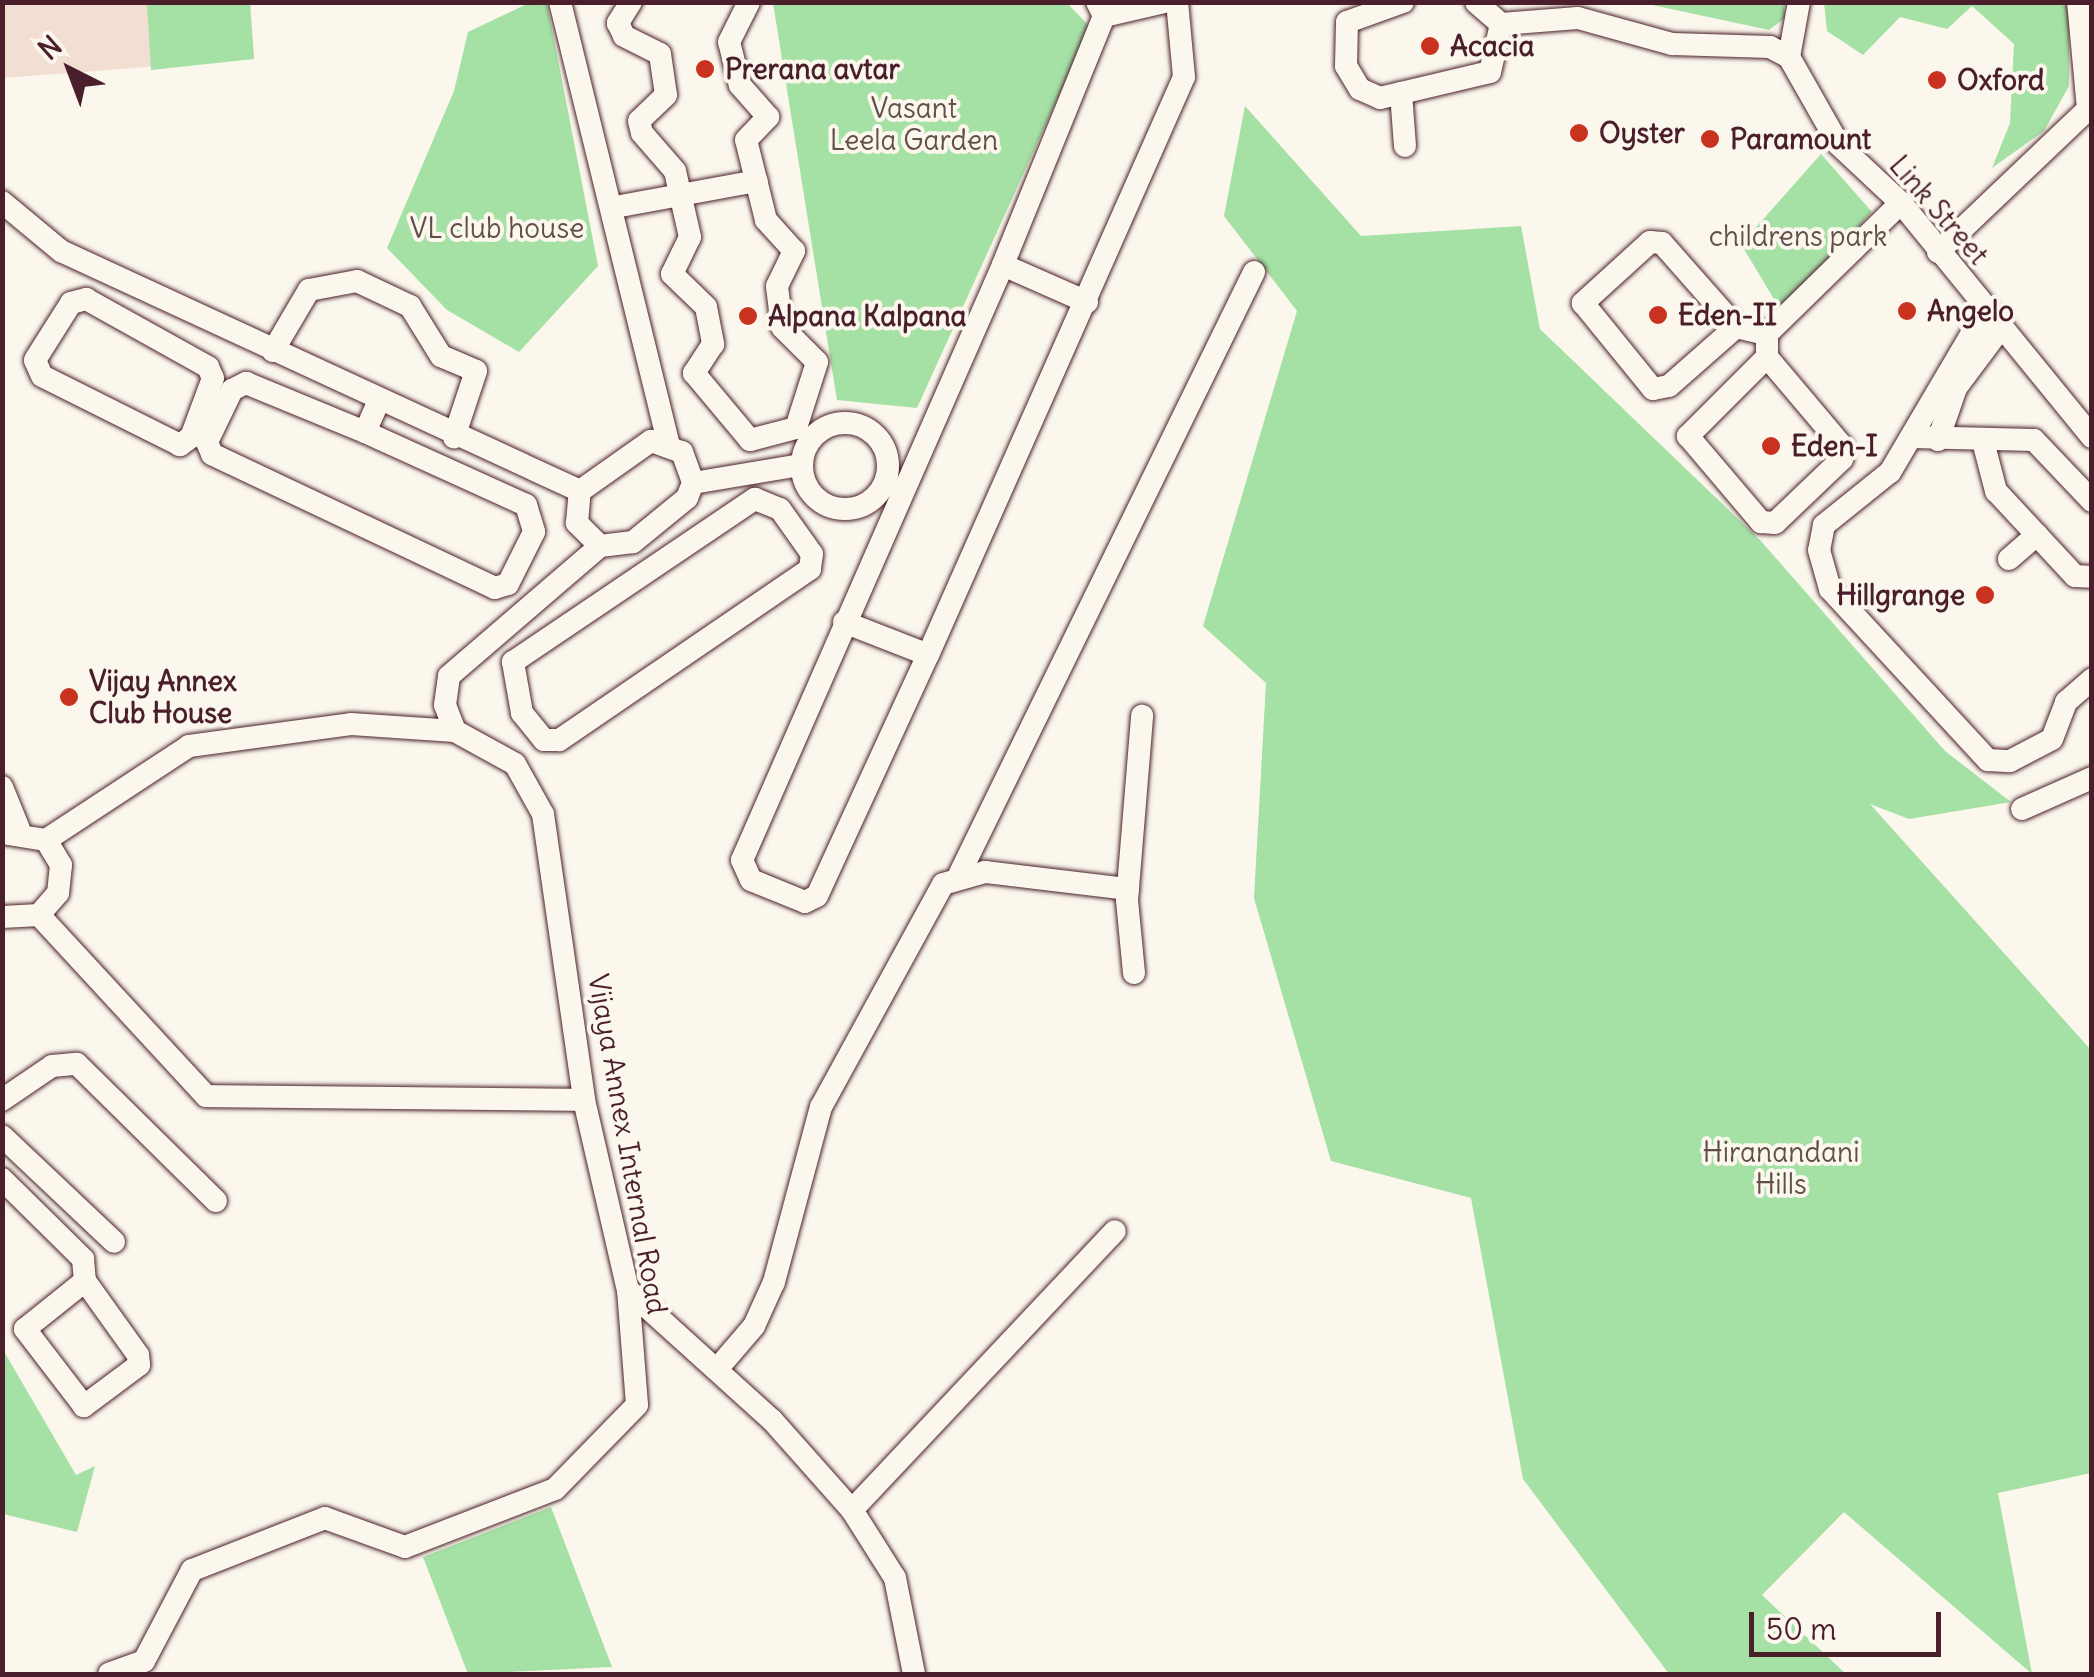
<!DOCTYPE html>
<style>
body{margin:0}
#map{position:relative;width:2094px;height:1677px;overflow:hidden;background:#fbf7ec;font-family:Delius,sans-serif}
div>[style]{position:absolute}
[style*='--x']{left:calc(var(--x)*1px);top:calc(var(--y)*1px);width:calc(var(--w)*1px);rotate:calc(var(--a)*1deg)}
.built>*{inset:0;background:#f3ded4}
.green>*{inset:0;background:#a5e0a5}
.roads{filter:drop-shadow(0 0 2px #4a1f2b) drop-shadow(0 0 2px #4a1f2b)}
.minor>*{height:22px;margin:-11px;padding:0 11px;transform-origin:11px;border-radius:11px;background:#fbf7ec}
.minor>.ring{margin:-11px;padding:0;box-sizing:content-box;background:none;border:22px solid #fbf7ec;border-radius:50%}
.dots>*{width:28px;height:28px;translate:-50% -50%;box-sizing:border-box;border:5px solid #fbf7ec;border-radius:50%}
span{translate:-50% -50%;white-space:nowrap;text-align:center;line-height:1.15;-webkit-text-stroke:8px #fbf7ec;paint-order:stroke}
.poi-label{font-size:28px;color:#4a1f2b;font-weight:700}
.left{translate:0 -50%;text-align:left}
.right{translate:-100% -50%;text-align:right}
.park-label{font-size:28px;color:#614f4a}
.street-label{font-size:28px;color:#4a1f2b}
.frame{position:absolute;inset:0;border:5px solid #4a1f2b;pointer-events:none}
.north{position:absolute;left:20px;top:20px;width:100px;height:100px;-webkit-text-stroke:8px #fbf7ec;paint-order:stroke;rotate:318deg;font-size:28px;font-weight:700;line-height:40px;text-align:center;color:#4a1f2b}
.north::after{content:'';display:block;margin:auto;width:35px;height:45px;background:#4a1f2b;clip-path:polygon(50% 0,100% 100%,50% 72%,0 100%)}
.scale{position:absolute;left:1749px;top:1612px;width:192px;height:45px;box-sizing:border-box;border:5px solid #4a1f2b;border-top:0;padding-left:12px;font-size:30px;line-height:35px;white-space:nowrap;color:#4a1f2b;-webkit-text-stroke:8px #fbf7ec;paint-order:stroke}
</style>
<div id="map">
<div class="built">
<div style="clip-path:polygon(3px 3px,250px 3px,254px 59px,3px 78px)"></div>
</div>
<div class="green">
<div style="clip-path:polygon(147px 3px,250px 3px,254px 59px,151px 70px)"></div>
<div style="clip-path:polygon(529px 3px,547px 3px,598px 266px,519px 352px,447px 310px,387px 248px,454px 91px,468px 32px)"></div>
<div style="clip-path:polygon(773px 3px,1067px 3px,1090px 27px,917px 408px,837px 400px)"></div>
<div style="clip-path:polygon(1643px 3px,1784px 3px,1785px 18px,1769px 30px)"></div>
<div style="clip-path:polygon(1824px 3px,2069px 3px,2069px 86px,2044px 131px,1992px 168px,2010px 123px,2014px 44px,1972px 6px,1947px 29px,1900px 17px,1863px 55px,1827px 31px)"></div>
<div style="clip-path:polygon(1245px 106px,1361px 236px,1521px 226px,1540px 329px,1760px 540px,1945px 751px,2011px 802px,1909px 819px,1870px 804px,2091px 1050px,2091px 1473px,1998px 1493px,2032px 1674px,1844px 1512px,1762px 1595px,1846px 1674px,1669px 1674px,1523px 1479px,1471px 1198px,1331px 1161px,1254px 898px,1266px 683px,1203px 626px,1297px 311px,1224px 216px)"></div>
<div style="clip-path:polygon(1821px 154px,1872px 212px,1781px 311px,1741px 244px)"></div>
<div style="clip-path:polygon(2px 1348px,76px 1475px,95px 1466px,77px 1532px,3px 1514px)"></div>
<div style="clip-path:polygon(551px 1507px,612px 1667px,468px 1674px,423px 1557px)"></div>
</div>
<div class="roads">
<div class="minor">
<div style="--x:560;--y:2;--w:454;--a:76.2"></div>
<div style="--x:631;--y:2;--w:25;--a:122"></div>
<div style="--x:618;--y:23;--w:14;--a:65"></div>
<div style="--x:624;--y:36;--w:40;--a:26.6"></div>
<div style="--x:660;--y:54;--w:41;--a:81.7"></div>
<div style="--x:666;--y:95;--w:37;--a:136"></div>
<div style="--x:639;--y:121;--w:12;--a:76"></div>
<div style="--x:642;--y:133;--w:50;--a:49"></div>
<div style="--x:675;--y:171;--w:68;--a:77.2"></div>
<div style="--x:690;--y:237;--w:41;--a:115.9"></div>
<div style="--x:672;--y:274;--w:47;--a:44.1"></div>
<div style="--x:706;--y:307;--w:38;--a:79"></div>
<div style="--x:713;--y:344;--w:35;--a:123"></div>
<div style="--x:694;--y:373;--w:87;--a:50.1"></div>
<div style="--x:750;--y:440;--w:48;--a:-14.6"></div>
<div style="--x:796;--y:428;--w:69;--a:-72.3"></div>
<div style="--x:817;--y:362;--w:49;--a:-135"></div>
<div style="--x:782;--y:327;--w:41;--a:-97"></div>
<div style="--x:777;--y:286;--w:39;--a:-64"></div>
<div style="--x:794;--y:251;--w:42;--a:-132.1"></div>
<div style="--x:766;--y:220;--w:82;--a:-104"></div>
<div style="--x:746;--y:140;--w:32;--a:-46"></div>
<div style="--x:768;--y:117;--w:43;--a:-131.2"></div>
<div style="--x:740;--y:85;--w:44;--a:-104.3"></div>
<div style="--x:729;--y:42;--w:45;--a:-63.4"></div>
<div style="--x:1097;--y:2;--w:16;--a:63"></div>
<div style="--x:1104;--y:16;--w:269;--a:112.1"></div>
<div style="--x:1003;--y:265;--w:650;--a:113.68"></div>
<div style="--x:742;--y:860;--w:22;--a:66"></div>
<div style="--x:751;--y:880;--w:58;--a:22.2"></div>
<div style="--x:805;--y:902;--w:13;--a:-27"></div>
<div style="--x:817;--y:896;--w:265;--a:-65.3"></div>
<div style="--x:928;--y:655;--w:632;--a:-66.11"></div>
<div style="--x:1184;--y:77;--w:75;--a:-95.3"></div>
<div style="--x:1403;--y:2;--w:59;--a:160.3"></div>
<div style="--x:1347;--y:22;--w:44;--a:91.3"></div>
<div style="--x:1346;--y:66;--w:27;--a:59"></div>
<div style="--x:1360;--y:89;--w:22;--a:24"></div>
<div style="--x:1380;--y:98;--w:113;--a:-13.3"></div>
<div style="--x:1490;--y:72;--w:49;--a:-77.1"></div>
<div style="--x:1501;--y:24;--w:33;--a:-139"></div>
<div style="--x:1799;--y:2;--w:56;--a:100.3"></div>
<div style="--x:1789;--y:57;--w:101;--a:60.4"></div>
<div style="--x:1839;--y:145;--w:85;--a:43.1"></div>
<div style="--x:1901;--y:203;--w:302;--a:50.8"></div>
<div style="--x:1104;--y:16;--w:62;--a:-13.1"></div>
<div style="--x:1501;--y:24;--w:77;--a:-4.5"></div>
<div style="--x:1578;--y:18;--w:98;--a:15.5"></div>
<div style="--x:1672;--y:44;--w:98;--a:1.8"></div>
<div style="--x:1770;--y:47;--w:21;--a:28"></div>
<div style="--x:1401;--y:93;--w:53;--a:85.7"></div>
<div style="--x:2;--y:202;--w:77;--a:39.7"></div>
<div style="--x:61;--y:251;--w:572;--a:24.82"></div>
<div style="--x:615;--y:207;--w:144;--a:-10.4"></div>
<div style="--x:1938;--y:252;--w:207;--a:-43.6"></div>
<div style="--x:2088;--y:109;--w:107;--a:-95.3"></div>
<div style="--x:1003;--y:265;--w:92;--a:23.8"></div>
<div style="--x:86;--y:299;--w:140;--a:29.1"></div>
<div style="--x:208;--y:367;--w:12;--a:66"></div>
<div style="--x:213;--y:378;--w:63;--a:110.4"></div>
<div style="--x:191;--y:437;--w:14;--a:144"></div>
<div style="--x:180;--y:445;--w:154;--a:-153.4"></div>
<div style="--x:42;--y:376;--w:17;--a:-114"></div>
<div style="--x:35;--y:360;--w:67;--a:-57.7"></div>
<div style="--x:71;--y:303;--w:16;--a:-15"></div>
<div style="--x:1985;--y:311;--w:187;--a:120.5"></div>
<div style="--x:1890;--y:472;--w:85;--a:141.2"></div>
<div style="--x:1824;--y:525;--w:25;--a:101"></div>
<div style="--x:1819;--y:550;--w:41;--a:74.2"></div>
<div style="--x:1830;--y:589;--w:233;--a:47.3"></div>
<div style="--x:1988;--y:760;--w:22;--a:3"></div>
<div style="--x:2010;--y:761;--w:47;--a:-27.6"></div>
<div style="--x:2052;--y:739;--w:40;--a:-69"></div>
<div style="--x:2066;--y:702;--w:35;--a:-41"></div>
<div style="--x:1736;--y:327;--w:112;--a:-131.4"></div>
<div style="--x:1662;--y:243;--w:12;--a:-175"></div>
<div style="--x:1650;--y:242;--w:91;--a:137.7"></div>
<div style="--x:1583;--y:303;--w:111;--a:50.9"></div>
<div style="--x:1653;--y:389;--w:16;--a:-11"></div>
<div style="--x:1669;--y:386;--w:89;--a:-41.4"></div>
<div style="--x:1736;--y:327;--w:32;--a:13"></div>
<div style="--x:273;--y:351;--w:71;--a:-59.5"></div>
<div style="--x:309;--y:290;--w:49;--a:-10.6"></div>
<div style="--x:357;--y:281;--w:59;--a:25.3"></div>
<div style="--x:410;--y:306;--w:59;--a:58.2"></div>
<div style="--x:441;--y:356;--w:38;--a:23"></div>
<div style="--x:476;--y:371;--w:70;--a:108.4"></div>
<div style="--x:1767;--y:357;--w:112;--a:135"></div>
<div style="--x:1688;--y:436;--w:113;--a:49.7"></div>
<div style="--x:1761;--y:522;--w:14;--a:4"></div>
<div style="--x:1775;--y:523;--w:93;--a:-43.7"></div>
<div style="--x:1842;--y:459;--w:12;--a:-85"></div>
<div style="--x:1843;--y:447;--w:118;--a:-130.2"></div>
<div style="--x:1767;--y:357;--w:23;--a:-90"></div>
<div style="--x:1767;--y:334;--w:187;--a:-44.4"></div>
<div class="ring" style="left:802px;top:423px;width:64px;height:64px"></div>
<div style="--x:365;--y:432;--w:177;--a:24.4"></div>
<div style="--x:526;--y:505;--w:28;--a:73"></div>
<div style="--x:534;--y:532;--w:58;--a:116.6"></div>
<div style="--x:508;--y:584;--w:14;--a:163"></div>
<div style="--x:495;--y:588;--w:313;--a:-154.7"></div>
<div style="--x:212;--y:454;--w:13;--a:-113"></div>
<div style="--x:207;--y:442;--w:58;--a:-64.3"></div>
<div style="--x:232;--y:390;--w:16;--a:-27"></div>
<div style="--x:246;--y:383;--w:129;--a:22.4"></div>
<div style="--x:365;--y:432;--w:35;--a:-66"></div>
<div style="--x:1912;--y:437;--w:122;--a:1.4"></div>
<div style="--x:2034;--y:440;--w:84;--a:46.4"></div>
<div style="--x:1938;--y:440;--w:55;--a:-70.9"></div>
<div style="--x:1956;--y:388;--w:74;--a:-53.3"></div>
<div style="--x:651;--y:441;--w:33;--a:20"></div>
<div style="--x:682;--y:452;--w:33;--a:70"></div>
<div style="--x:693;--y:483;--w:16;--a:112"></div>
<div style="--x:687;--y:498;--w:70;--a:140.8"></div>
<div style="--x:633;--y:542;--w:33;--a:173"></div>
<div style="--x:600;--y:546;--w:33;--a:-135"></div>
<div style="--x:577;--y:523;--w:32;--a:-85"></div>
<div style="--x:580;--y:491;--w:87;--a:-35.2"></div>
<div style="--x:1984;--y:445;--w:48;--a:75.4"></div>
<div style="--x:1996;--y:491;--w:116;--a:47.1"></div>
<div style="--x:2075;--y:576;--w:17;--a:3"></div>
<div style="--x:693;--y:483;--w:109;--a:-9.5"></div>
<div style="--x:755;--y:499;--w:27;--a:22"></div>
<div style="--x:780;--y:509;--w:55;--a:54.6"></div>
<div style="--x:812;--y:554;--w:15;--a:98"></div>
<div style="--x:810;--y:569;--w:304;--a:145.7"></div>
<div style="--x:559;--y:740;--w:15;--a:180"></div>
<div style="--x:544;--y:740;--w:35;--a:-129"></div>
<div style="--x:522;--y:713;--w:52;--a:-100"></div>
<div style="--x:513;--y:662;--w:292;--a:-34"></div>
<div style="--x:2009;--y:559;--w:37;--a:-41"></div>
<div style="--x:844;--y:622;--w:90;--a:21.4"></div>
<div style="--x:455;--y:731;--w:28;--a:-111"></div>
<div style="--x:445;--y:705;--w:29;--a:-82"></div>
<div style="--x:449;--y:676;--w:199;--a:-40.7"></div>
<div style="--x:2;--y:787;--w:45;--a:68"></div>
<div style="--x:2022;--y:809;--w:77;--a:-23.9"></div>
<div style="--x:2;--y:833;--w:45;--a:9"></div>
<div style="--x:46;--y:840;--w:29;--a:59"></div>
<div style="--x:61;--y:865;--w:28;--a:96"></div>
<div style="--x:58;--y:893;--w:29;--a:131"></div>
<div style="--x:39;--y:915;--w:37;--a:177"></div>
<div style="--x:46;--y:840;--w:171;--a:-33.3"></div>
<div style="--x:189;--y:746;--w:163;--a:-7.7"></div>
<div style="--x:351;--y:724;--w:104;--a:3.9"></div>
<div style="--x:455;--y:731;--w:68;--a:28.8"></div>
<div style="--x:515;--y:764;--w:57;--a:60.8"></div>
<div style="--x:543;--y:814;--w:289;--a:81.8"></div>
<div style="--x:584;--y:1100;--w:195;--a:77"></div>
<div style="--x:628;--y:1290;--w:115;--a:85.5"></div>
<div style="--x:637;--y:1405;--w:117;--a:134.3"></div>
<div style="--x:555;--y:1489;--w:161;--a:158.9"></div>
<div style="--x:405;--y:1547;--w:85;--a:-160.1"></div>
<div style="--x:325;--y:1518;--w:143;--a:158.6"></div>
<div style="--x:192;--y:1570;--w:103;--a:117.8"></div>
<div style="--x:144;--y:1661;--w:37;--a:160"></div>
<div style="--x:960;--y:873;--w:669;--a:-63.93"></div>
<div style="--x:39;--y:915;--w:246;--a:47.3"></div>
<div style="--x:206;--y:1096;--w:378;--a:0.6"></div>
<div style="--x:1134;--y:973;--w:73;--a:-95.5"></div>
<div style="--x:1127;--y:900;--w:185;--a:-85.3"></div>
<div style="--x:2;--y:1100;--w:60;--a:-34.2"></div>
<div style="--x:52;--y:1066;--w:25;--a:-5"></div>
<div style="--x:77;--y:1064;--w:195;--a:44.6"></div>
<div style="--x:2;--y:1136;--w:154;--a:43.4"></div>
<div style="--x:2;--y:1179;--w:114;--a:44.6"></div>
<div style="--x:83;--y:1259;--w:22;--a:85"></div>
<div style="--x:85;--y:1281;--w:91;--a:54.4"></div>
<div style="--x:138;--y:1355;--w:10;--a:84"></div>
<div style="--x:139;--y:1365;--w:69;--a:143.3"></div>
<div style="--x:84;--y:1406;--w:97;--a:-127.5"></div>
<div style="--x:25;--y:1329;--w:77;--a:-38.7"></div>
<div style="--x:628;--y:1290;--w:194;--a:42.1"></div>
<div style="--x:772;--y:1420;--w:120;--a:48.4"></div>
<div style="--x:852;--y:1510;--w:80;--a:57.7"></div>
<div style="--x:895;--y:1578;--w:98;--a:78.8"></div>
<div style="--x:718;--y:1368;--w:55;--a:-49.4"></div>
<div style="--x:754;--y:1326;--w:48;--a:-65.6"></div>
<div style="--x:774;--y:1282;--w:181;--a:-75"></div>
<div style="--x:821;--y:1107;--w:254;--a:-61.3"></div>
<div style="--x:943;--y:884;--w:44;--a:-15.9"></div>
<div style="--x:985;--y:872;--w:144;--a:6.8"></div>
<div style="--x:852;--y:1510;--w:383;--a:-46.7"></div>
</div>
</div>
<div class="dots">
<div style="left:1430px;top:46px;background:#c8321e"></div>
<div style="left:705px;top:69px;background:#c8321e"></div>
<div style="left:1937px;top:80px;background:#c8321e"></div>
<div style="left:1579px;top:133px;background:#c8321e"></div>
<div style="left:1710px;top:139px;background:#c8321e"></div>
<div style="left:1907px;top:311px;background:#c8321e"></div>
<div style="left:1658px;top:315px;background:#c8321e"></div>
<div style="left:748px;top:316px;background:#c8321e"></div>
<div style="left:1771px;top:446px;background:#c8321e"></div>
<div style="left:1985px;top:595px;background:#c8321e"></div>
<div style="left:69px;top:697px;background:#c8321e"></div>
</div>
<div class="poi-label">
<span class="left" style="left:1450px;top:46px">Acacia</span>
<span class="left" style="left:725px;top:69px">Prerana avtar</span>
<span class="left" style="left:1957px;top:80px">Oxford</span>
<span class="left" style="left:1599px;top:133px">Oyster</span>
<span class="left" style="left:1730px;top:139px">Paramount</span>
<span class="left" style="left:1927px;top:311px">Angelo</span>
<span class="left" style="left:1678px;top:315px">Eden-II</span>
<span class="left" style="left:768px;top:316px">Alpana Kalpana</span>
<span class="left" style="left:1791px;top:446px">Eden-I</span>
<span class="right" style="left:1965px;top:595px">Hillgrange</span>
<span class="left" style="left:89px;top:697px">Vijay Annex<br>Club House</span>
</div>
<div class="park-label">
<span style="left:914px;top:124px">Vasant<br>Leela Garden</span>
<span style="left:497px;top:228px">VL club house</span>
<span style="left:1798px;top:236px">childrens park</span>
<span style="left:1781px;top:1168px">Hiranandani<br>Hills</span>
</div>
<div class="street-label">
<span style="left:1939px;top:210px;rotate:49deg">Link Street</span>
<span style="left:628px;top:1144px;rotate:80deg">Vijaya Annex Internal Road</span>
</div>
<div class="frame"></div>
<div class="north">N</div>
<div class="scale">50 m</div>
</div>
